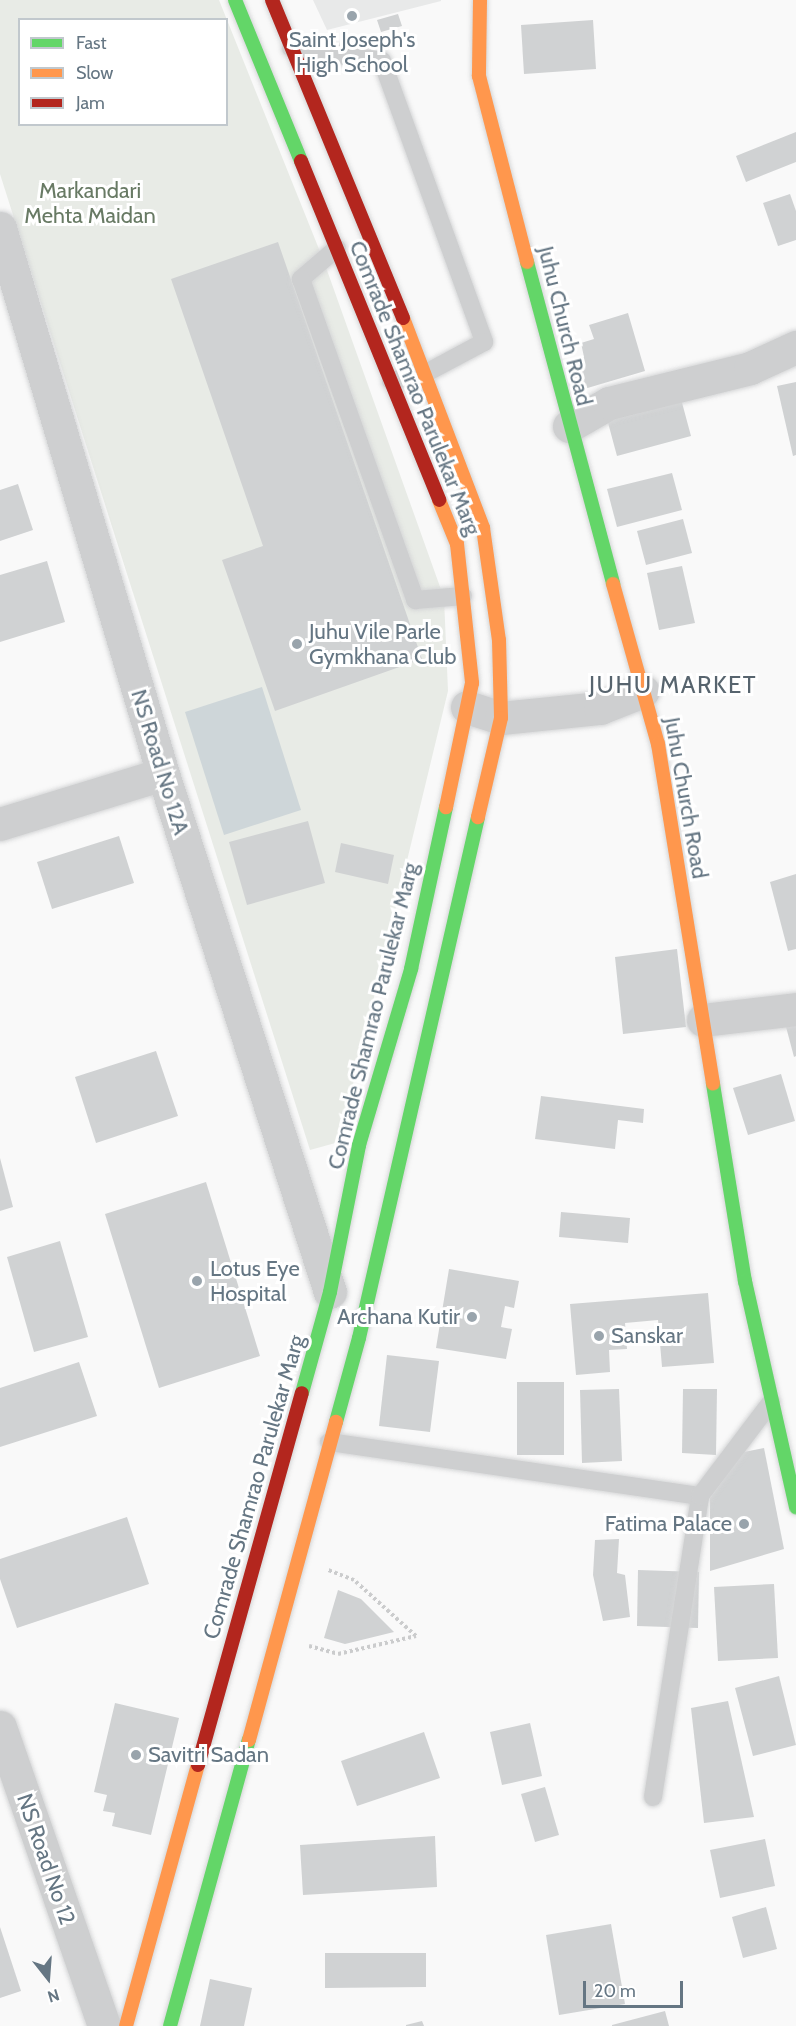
<!DOCTYPE html>
<style>
body{margin:0}
#map{position:relative;width:796px;height:2026px;overflow:hidden;background:#f9f9f9;font-family:Cabin,sans-serif}
div>[style]{position:absolute}
[style*='--x']{left:calc(var(--x)*1px);top:calc(var(--y)*1px);width:calc(var(--w)*1px);rotate:calc(var(--a)*1deg)}
.built>*{inset:0;background:#e8e9e9}
.green>*{inset:0;background:#e8ebe6}
.water>*{inset:0;background:#ced6d9}
.building>*{inset:0;background:#d0d2d3}
.path>*{height:4px;margin-top:-2px;transform-origin:0;background:repeating-linear-gradient(90deg,#cbcccd 0 3px,transparent 0 6px)}
.roads{filter:drop-shadow(0 0 2px #d5d6d7) drop-shadow(0 0 2px #d5d6d7)}
.lane>*{height:18px;margin:-9px;padding:0 9px;transform-origin:9px;border-radius:9px;background:#cecfd0}
.street>*{height:33px;margin:-16.5px;padding:0 16.5px;transform-origin:16.5px;border-radius:16.5px;background:#cecfd0}
.fast>*{height:14px;margin:-7px;padding:0 7px;transform-origin:7px;border-radius:7px;background:#63d668}
.slow>*{height:14px;margin:-7px;padding:0 7px;transform-origin:7px;border-radius:7px;background:#ff974d}
.jam>*{height:14px;margin:-7px;padding:0 7px;transform-origin:7px;border-radius:7px;background:#b3261e}
.dots>*{width:16px;height:16px;translate:-50% -50%;box-sizing:border-box;border:3px solid #fff;border-radius:50%}
span{translate:-50% -50%;white-space:nowrap;text-align:center;line-height:1.15;-webkit-text-stroke:6px #fff;paint-order:stroke}
.poi-label{font-size:22px;color:#657683}
.left{translate:0 -50%;text-align:left}
.right{translate:-100% -50%;text-align:right}
.park-label{font-size:22px;color:#687a64}
.street-label{font-size:22px;color:#657683}
.neighbourhood-label{font-size:24px;color:#57646e;letter-spacing:1.5px}
.legend{position:absolute;left:18px;top:18px;width:210px;height:108px;box-sizing:border-box;background:#fff;border:2px solid #c1c8cd;margin:0;padding:8px 10px;list-style:none;font-size:18px;color:#657683}
.legend li{display:flex;align-items:center;gap:12px;height:30px}
.legend b{width:30px;border:2px solid #c1c8cd}
.north{position:absolute;left:18px;top:1948px;width:60px;height:60px;-webkit-text-stroke:4px #fff;paint-order:stroke;rotate:163deg;font-size:16px;font-weight:700;line-height:24px;text-align:center;color:#657683}
.north::after{content:'';display:block;margin:auto;width:21px;height:27px;background:#657683;clip-path:polygon(50% 0,100% 100%,50% 72%,0 100%)}
.scale{position:absolute;left:583px;top:1981px;width:100px;height:27px;box-sizing:border-box;border:3px solid #657683;border-top:0;padding-left:8px;font-size:18px;line-height:21px;white-space:nowrap;color:#657683;-webkit-text-stroke:4px #fff;paint-order:stroke}
</style>
<div id="map">
<div class="built">
<div style="clip-path:polygon(313px 0,441px 0,441px 1px,327px 30px)"></div>
</div>
<div class="green">
<div style="clip-path:polygon(evenodd,0 0,219px 0,323px 259px,444px 598px,448px 691px,339px 1142px,310px 1150px,0 174px,0 0,20px 20px,226px 20px,226px 124px,20px 124px,20px 20px)"></div>
</div>
<div class="water">
<div style="clip-path:polygon(262px 687px,301px 810px,224px 835px,185px 712px)"></div>
</div>
<div class="building">
<div style="clip-path:polygon(398px 14px,402px 26px,381px 32px,377px 20px)"></div>
<div style="clip-path:polygon(593px 20px,596px 69px,524px 74px,521px 25px)"></div>
<div style="clip-path:polygon(796px 132px,796px 162px,746px 182px,736px 156px)"></div>
<div style="clip-path:polygon(790px 194px,796px 211px,796px 240px,778px 246px,763px 203px)"></div>
<div style="clip-path:polygon(278px 242px,422px 659px,275px 711px,222px 560px,263px 546px,171px 279px)"></div>
<div style="clip-path:polygon(628px 313px,645px 371px,574px 392px,565px 363px,584px 357px,581px 343px,594px 339px,589px 325px)"></div>
<div style="clip-path:polygon(796px 382px,796px 455px,793px 456px,777px 386px)"></div>
<div style="clip-path:polygon(681px 399px,691px 436px,617px 456px,607px 419px)"></div>
<div style="clip-path:polygon(672px 473px,682px 510px,617px 527px,607px 489px)"></div>
<div style="clip-path:polygon(18px 484px,33px 530px,0 541px,0 490px)"></div>
<div style="clip-path:polygon(683px 519px,692px 553px,646px 565px,637px 531px)"></div>
<div style="clip-path:polygon(47px 561px,65px 622px,0 642px,0 575px)"></div>
<div style="clip-path:polygon(682px 566px,695px 623px,659px 630px,647px 573px)"></div>
<div style="clip-path:polygon(308px 821px,325px 883px,247px 905px,229px 842px)"></div>
<div style="clip-path:polygon(119px 836px,134px 883px,52px 909px,37px 862px)"></div>
<div style="clip-path:polygon(341px 843px,394px 855px,388px 884px,335px 872px)"></div>
<div style="clip-path:polygon(796px 874px,796px 949px,788px 951px,770px 882px)"></div>
<div style="clip-path:polygon(677px 949px,686px 1027px,623px 1034px,615px 957px)"></div>
<div style="clip-path:polygon(796px 1020px,796px 1056px,794px 1057px,785px 1023px)"></div>
<div style="clip-path:polygon(156px 1051px,178px 1116px,96px 1143px,75px 1077px)"></div>
<div style="clip-path:polygon(781px 1074px,795px 1121px,748px 1135px,733px 1088px)"></div>
<div style="clip-path:polygon(541px 1096px,644px 1109px,643px 1123px,618px 1120px,615px 1149px,535px 1139px)"></div>
<div style="clip-path:polygon(0 1158px,13px 1207px,0 1211px)"></div>
<div style="clip-path:polygon(206px 1182px,260px 1356px,159px 1388px,105px 1214px)"></div>
<div style="clip-path:polygon(561px 1212px,630px 1218px,628px 1243px,559px 1237px)"></div>
<div style="clip-path:polygon(60px 1241px,88px 1337px,34px 1352px,7px 1257px)"></div>
<div style="clip-path:polygon(449px 1269px,519px 1281px,514px 1308px,505px 1306px,501px 1327px,512px 1329px,506px 1359px,436px 1348px)"></div>
<div style="clip-path:polygon(708px 1293px,714px 1363px,662px 1367px,658px 1320px,625px 1323px,627px 1349px,609px 1350px,610px 1372px,576px 1375px,570px 1304px)"></div>
<div style="clip-path:polygon(387px 1355px,439px 1361px,430px 1432px,379px 1426px)"></div>
<div style="clip-path:polygon(79px 1362px,97px 1416px,0 1447px,0 1388px)"></div>
<div style="clip-path:polygon(517px 1382px,564px 1382px,564px 1455px,517px 1455px)"></div>
<div style="clip-path:polygon(619px 1389px,622px 1461px,582px 1463px,580px 1390px)"></div>
<div style="clip-path:polygon(683px 1389px,717px 1389px,716px 1455px,682px 1453px)"></div>
<div style="clip-path:polygon(764px 1448px,784px 1549px,710px 1571px,710px 1498px,744px 1452px)"></div>
<div style="clip-path:polygon(127px 1517px,149px 1584px,17px 1628px,0 1579px,0 1559px)"></div>
<div style="clip-path:polygon(619px 1539px,617px 1573px,625px 1575px,630px 1617px,603px 1621px,593px 1575px,595px 1540px)"></div>
<div style="clip-path:polygon(638px 1570px,699px 1572px,698px 1628px,637px 1626px)"></div>
<div style="clip-path:polygon(774px 1584px,778px 1658px,718px 1661px,714px 1587px)"></div>
<div style="clip-path:polygon(338px 1590px,361px 1599px,394px 1632px,345px 1644px,324px 1638px)"></div>
<div style="clip-path:polygon(779px 1676px,796px 1745px,753px 1756px,735px 1688px)"></div>
<div style="clip-path:polygon(728px 1701px,754px 1817px,704px 1823px,691px 1708px)"></div>
<div style="clip-path:polygon(115px 1703px,179px 1718px,151px 1835px,112px 1826px,115px 1813px,103px 1811px,107px 1795px,94px 1792px)"></div>
<div style="clip-path:polygon(530px 1723px,542px 1776px,502px 1785px,490px 1732px)"></div>
<div style="clip-path:polygon(424px 1732px,440px 1778px,357px 1806px,341px 1761px)"></div>
<div style="clip-path:polygon(545px 1787px,559px 1835px,535px 1842px,521px 1794px)"></div>
<div style="clip-path:polygon(435px 1836px,437px 1887px,303px 1895px,300px 1845px)"></div>
<div style="clip-path:polygon(765px 1839px,775px 1886px,720px 1898px,710px 1850px)"></div>
<div style="clip-path:polygon(766px 1907px,777px 1949px,743px 1958px,732px 1917px)"></div>
<div style="clip-path:polygon(611px 1924px,625px 2004px,559px 2015px,546px 1935px)"></div>
<div style="clip-path:polygon(0 1927px,21px 1991px,0 1998px)"></div>
<div style="clip-path:polygon(325px 1953px,426px 1953px,426px 1987px,325px 1988px)"></div>
<div style="clip-path:polygon(210px 1979px,252px 1988px,244px 2026px,200px 2026px)"></div>
<div style="clip-path:polygon(665px 2011px,669px 2026px,612px 2026px,612px 2025px)"></div>
<div style="clip-path:polygon(422px 2021px,424px 2026px,406px 2026px,406px 2025px)"></div>
</div>
<div class="path">
<div style="--x:309;--y:1646;--w:30;--a:15"></div>
<div style="--x:338;--y:1654;--w:80;--a:-13"></div>
<div style="--x:416;--y:1636;--w:84;--a:-137.9"></div>
<div style="--x:354;--y:1580;--w:28;--a:-159"></div>
</div>
<div class="roads">
<div class="lane">
<div style="--x:291;--y:48;--w:92;--a:8.1"></div>
<div style="--x:382;--y:61;--w:299;--a:70"></div>
<div style="--x:484;--y:342;--w:66;--a:151.9"></div>
<div style="--x:426;--y:373;--w:36;--a:167"></div>
<div style="--x:337;--y:248;--w:48;--a:139.3"></div>
<div style="--x:301;--y:279;--w:341;--a:70.4"></div>
<div style="--x:415;--y:600;--w:48;--a:-4.8"></div>
<div style="--x:329;--y:1442;--w:375;--a:8.3"></div>
<div style="--x:653;--y:1797;--w:305;--a:-81.1"></div>
<div style="--x:700;--y:1496;--w:118;--a:-52.9"></div>
</div>
<div class="street">
<div style="--x:0;--y:228;--w:570;--a:73.38"></div>
<div style="--x:163;--y:774;--w:544;--a:72.13"></div>
<div style="--x:569;--y:426;--w:46;--a:-29.9"></div>
<div style="--x:609;--y:403;--w:145;--a:-13.9"></div>
<div style="--x:750;--y:368;--w:51;--a:-24.5"></div>
<div style="--x:467;--y:707;--w:36;--a:18"></div>
<div style="--x:501;--y:718;--w:100;--a:-5.8"></div>
<div style="--x:600;--y:708;--w:46;--a:-21.6"></div>
<div style="--x:0;--y:824;--w:170;--a:-17.1"></div>
<div style="--x:703;--y:1020;--w:94;--a:-6.7"></div>
<div style="--x:0;--y:1727;--w:317;--a:70.8"></div>
</div>
<div class="fast">
<div style="--x:235;--y:0;--w:174;--a:67.7"></div>
<div style="--x:527;--y:262;--w:333;--a:75"></div>
<div style="--x:713;--y:1084;--w:200;--a:80.8"></div>
<div style="--x:745;--y:1281;--w:232;--a:77.3"></div>
<div style="--x:302;--y:1393;--w:105;--a:-74.5"></div>
<div style="--x:330;--y:1292;--w:150;--a:-78.8"></div>
<div style="--x:359;--y:1145;--w:184;--a:-73.5"></div>
<div style="--x:411;--y:969;--w:166;--a:-77.8"></div>
<div style="--x:336;--y:1422;--w:87;--a:-74.7"></div>
<div style="--x:359;--y:1338;--w:534;--a:-77.13"></div>
<div style="--x:170;--y:2026;--w:297;--a:-74.6"></div>
</div>
<div class="slow">
<div style="--x:480;--y:0;--w:76;--a:90.8"></div>
<div style="--x:479;--y:76;--w:192;--a:75.5"></div>
<div style="--x:403;--y:318;--w:225;--a:69.1"></div>
<div style="--x:483;--y:528;--w:113;--a:81.9"></div>
<div style="--x:499;--y:640;--w:78;--a:88.5"></div>
<div style="--x:501;--y:718;--w:102;--a:103.1"></div>
<div style="--x:439;--y:500;--w:48;--a:67.8"></div>
<div style="--x:457;--y:544;--w:140;--a:83.8"></div>
<div style="--x:472;--y:683;--w:127;--a:101.8"></div>
<div style="--x:613;--y:584;--w:166;--a:74.3"></div>
<div style="--x:658;--y:744;--w:344;--a:80.8"></div>
<div style="--x:249;--y:1740;--w:330;--a:-74.7"></div>
<div style="--x:126;--y:2026;--w:271;--a:-74.6"></div>
</div>
<div class="jam">
<div style="--x:272;--y:0;--w:344;--a:67.6"></div>
<div style="--x:301;--y:161;--w:366;--a:67.8"></div>
<div style="--x:198;--y:1765;--w:386;--a:-74.4"></div>
</div>
</div>
<div class="dots">
<div style="left:352px;top:16px;background:#99a4ac"></div>
<div style="left:297px;top:644px;background:#99a4ac"></div>
<div style="left:197px;top:1281px;background:#99a4ac"></div>
<div style="left:472px;top:1317px;background:#99a4ac"></div>
<div style="left:599px;top:1336px;background:#99a4ac"></div>
<div style="left:744px;top:1524px;background:#99a4ac"></div>
<div style="left:136px;top:1755px;background:#99a4ac"></div>
</div>
<div class="poi-label">
<span style="left:352px;top:52px">Saint Joseph's<br>High School</span>
<span class="left" style="left:309px;top:644px">Juhu Vile Parle<br>Gymkhana Club</span>
<span class="left" style="left:210px;top:1281px">Lotus Eye<br>Hospital</span>
<span class="right" style="left:460px;top:1317px">Archana Kutir</span>
<span class="left" style="left:611px;top:1336px">Sanskar</span>
<span class="right" style="left:732px;top:1524px">Fatima Palace</span>
<span class="left" style="left:148px;top:1755px">Savitri Sadan</span>
</div>
<div class="park-label">
<span style="left:90px;top:203px">Markandari<br>Mehta Maidan</span>
</div>
<div class="street-label">
<span style="left:565px;top:326px;rotate:76deg">Juhu Church Road</span>
<span style="left:415px;top:388px;rotate:68deg">Comrade Shamrao Parulekar Marg</span>
<span style="left:160px;top:762px;rotate:73deg">NS Road No 12A</span>
<span style="left:686px;top:798px;rotate:80deg">Juhu Church Road</span>
<span style="left:373px;top:1016px;rotate:-76deg">Comrade Shamrao Parulekar Marg</span>
<span style="left:254px;top:1487px;rotate:-74deg">Comrade Shamrao Parulekar Marg</span>
<span style="left:46px;top:1859px;rotate:71deg">NS Road No 12</span>
</div>
<div class="neighbourhood-label">
<span style="left:673px;top:685px">JUHU MARKET</span>
</div>
<ul class="legend">
<li><b style="height:8px;background:#63d668"></b>Fast</li>
<li><b style="height:8px;background:#ff974d"></b>Slow</li>
<li><b style="height:8px;background:#b3261e"></b>Jam</li>
</ul>
<div class="north">N</div>
<div class="scale">20 m</div>
</div>
